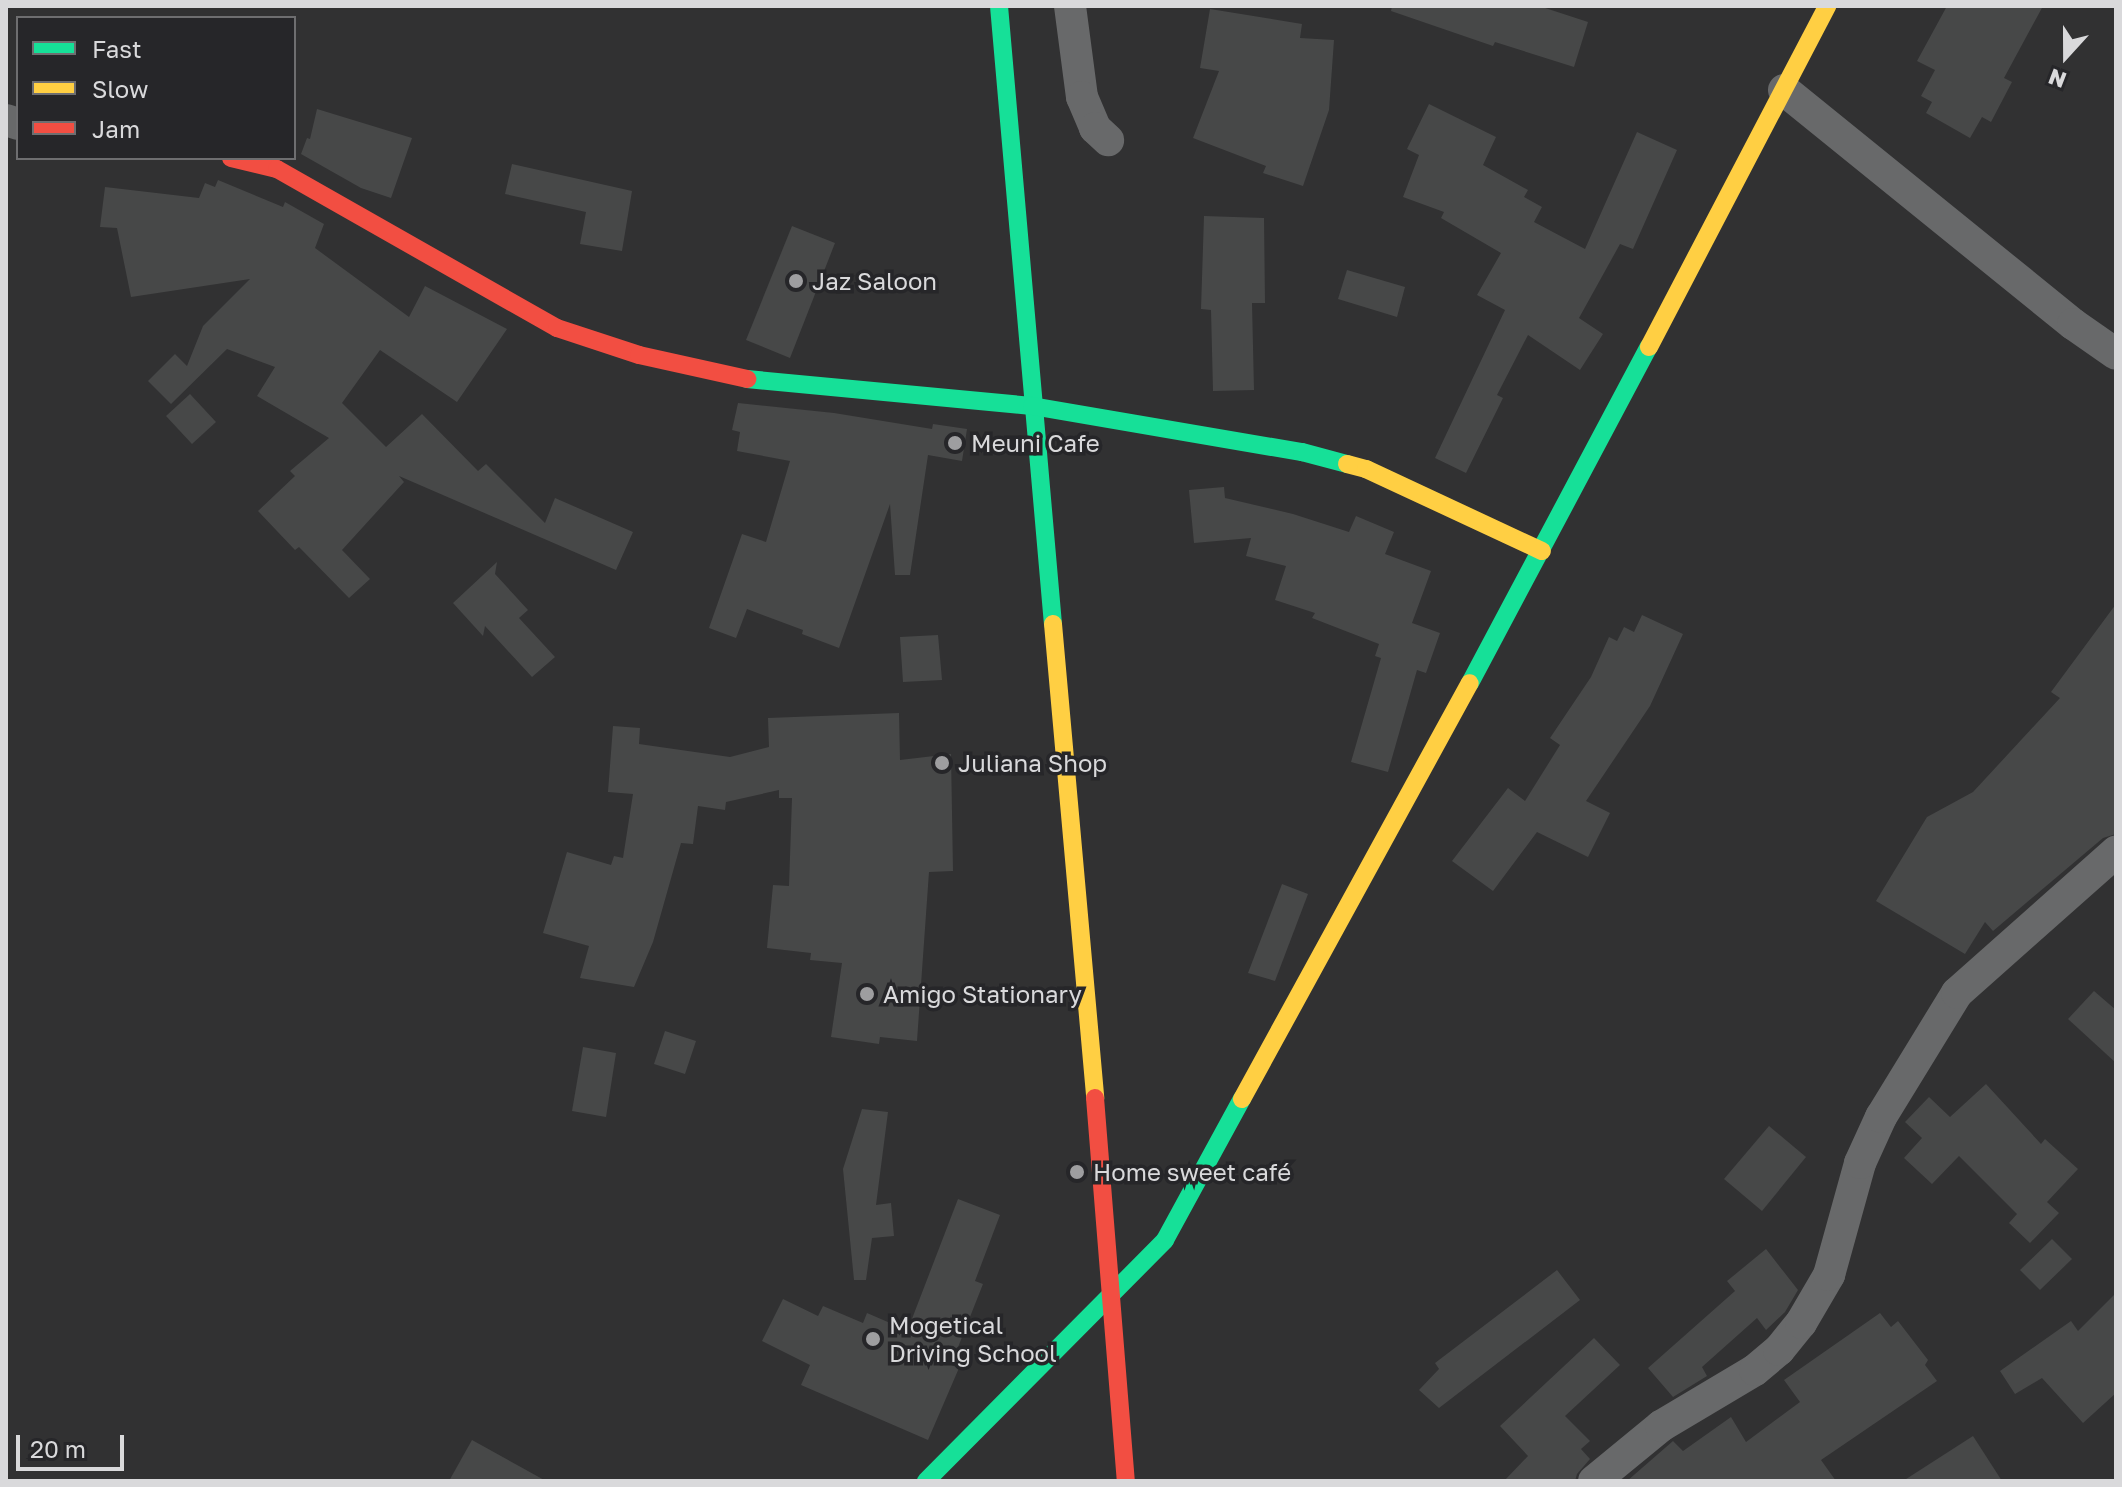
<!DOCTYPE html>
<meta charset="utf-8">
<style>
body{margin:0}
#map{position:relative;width:2122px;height:1487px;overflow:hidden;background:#313132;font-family:"Golos Text",sans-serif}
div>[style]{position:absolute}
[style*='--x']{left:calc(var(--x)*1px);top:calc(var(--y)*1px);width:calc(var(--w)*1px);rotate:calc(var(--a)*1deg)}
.building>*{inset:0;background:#474848}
.street>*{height:32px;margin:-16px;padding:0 16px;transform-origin:16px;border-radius:16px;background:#68696a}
.fast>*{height:18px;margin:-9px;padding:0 9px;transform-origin:9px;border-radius:9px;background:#16e098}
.slow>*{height:18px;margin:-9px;padding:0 9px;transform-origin:9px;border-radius:9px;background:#ffcf43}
.jam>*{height:18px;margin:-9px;padding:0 9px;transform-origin:9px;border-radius:9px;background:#f24e42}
.dots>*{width:22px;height:22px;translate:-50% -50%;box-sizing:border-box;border:4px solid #262629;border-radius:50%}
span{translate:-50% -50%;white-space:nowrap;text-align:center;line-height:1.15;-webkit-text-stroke:7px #262629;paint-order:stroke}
.poi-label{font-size:24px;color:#d9d9db}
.left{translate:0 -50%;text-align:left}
.frame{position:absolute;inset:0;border:8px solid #d9d9db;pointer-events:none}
.legend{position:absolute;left:16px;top:16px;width:280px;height:144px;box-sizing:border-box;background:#262629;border:2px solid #6e6e70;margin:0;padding:10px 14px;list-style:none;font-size:24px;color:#d9d9db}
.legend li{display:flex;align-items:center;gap:16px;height:40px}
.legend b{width:40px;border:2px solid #6e6e70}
.north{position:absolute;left:2026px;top:16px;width:80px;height:80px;-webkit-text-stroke:6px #262629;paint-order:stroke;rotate:201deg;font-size:22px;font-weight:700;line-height:32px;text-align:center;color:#d9d9db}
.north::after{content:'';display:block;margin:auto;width:28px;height:36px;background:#d9d9db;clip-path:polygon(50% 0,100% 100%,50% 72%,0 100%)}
.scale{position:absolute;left:16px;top:1435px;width:108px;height:36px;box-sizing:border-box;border:4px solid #d9d9db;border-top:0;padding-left:10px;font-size:24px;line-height:28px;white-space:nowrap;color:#d9d9db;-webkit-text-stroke:6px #262629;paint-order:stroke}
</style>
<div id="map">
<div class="building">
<div style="clip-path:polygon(1392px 6px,1539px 6px,1588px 22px,1574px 67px,1495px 42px,1493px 46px,1391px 11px)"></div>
<div style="clip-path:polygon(1947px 6px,2043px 6px,2004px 78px,2012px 82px,1991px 122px,1982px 117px,1970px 138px,1926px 113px,1932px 102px,1921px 96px,1935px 70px,1917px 61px)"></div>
<div style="clip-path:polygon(1210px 9px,1302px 24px,1300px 38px,1334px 40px,1329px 110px,1303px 186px,1263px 173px,1266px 166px,1193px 138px,1219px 71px,1200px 68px)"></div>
<div style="clip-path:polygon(1429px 104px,1496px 137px,1483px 165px,1528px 190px,1524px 197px,1542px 207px,1534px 222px,1585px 249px,1637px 132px,1677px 150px,1633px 249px,1620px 244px,1579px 318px,1603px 334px,1580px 370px,1528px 335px,1497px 395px,1503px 398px,1466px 473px,1435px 458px,1505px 310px,1477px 295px,1501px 253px,1441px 218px,1444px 212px,1403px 197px,1419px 155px,1407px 149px)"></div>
<div style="clip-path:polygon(317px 109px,412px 138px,391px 198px,361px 188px,301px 154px,307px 138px,310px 139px)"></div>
<div style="clip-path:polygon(512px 164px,632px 191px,622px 251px,580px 244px,586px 212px,505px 194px)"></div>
<div style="clip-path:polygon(218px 180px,283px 207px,285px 202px,324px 224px,315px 248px,409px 317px,425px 286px,507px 329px,457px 402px,380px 350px,342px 403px,386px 447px,422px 414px,478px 471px,486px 464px,545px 523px,555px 498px,633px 532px,616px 570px,399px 476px,404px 482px,342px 550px,370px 579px,349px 598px,299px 547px,295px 550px,258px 511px,295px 476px,290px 471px,329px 438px,257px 396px,275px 367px,227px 349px,171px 404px,148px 381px,175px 354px,187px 366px,203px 326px,250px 279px,131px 297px,117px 228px,100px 227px,105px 187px,199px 198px,205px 183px,215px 187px)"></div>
<div style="clip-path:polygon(1204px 216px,1264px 218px,1265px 303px,1252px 303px,1254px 390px,1213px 391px,1211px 310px,1201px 309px)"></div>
<div style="clip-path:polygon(792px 226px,835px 243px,790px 358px,746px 340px)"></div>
<div style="clip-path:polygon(1347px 270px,1405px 287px,1397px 317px,1338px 299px)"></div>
<div style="clip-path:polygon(190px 394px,216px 422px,192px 444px,166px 416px)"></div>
<div style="clip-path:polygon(738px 403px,834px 413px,932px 429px,933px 424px,967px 429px,962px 461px,928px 455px,910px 575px,895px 575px,890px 504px,839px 648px,802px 634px,803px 630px,747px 609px,736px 638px,709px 628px,742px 534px,766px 542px,790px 461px,737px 451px,740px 432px,732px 430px)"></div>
<div style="clip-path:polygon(1224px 487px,1225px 498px,1293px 514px,1349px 532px,1356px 516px,1394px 532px,1385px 554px,1431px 571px,1412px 623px,1440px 633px,1426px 673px,1417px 670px,1388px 772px,1351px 762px,1381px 658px,1375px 656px,1379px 644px,1312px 618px,1315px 613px,1275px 600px,1286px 566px,1246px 556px,1251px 538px,1194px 543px,1189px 490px)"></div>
<div style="clip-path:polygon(497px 562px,495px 574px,528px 610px,519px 618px,555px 657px,532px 677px,485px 626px,483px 636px,453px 603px)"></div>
<div style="clip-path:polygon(2116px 604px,2116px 834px,2103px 838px,1993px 931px,1985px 922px,1965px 954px,1876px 901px,1927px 817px,1973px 792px,2060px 698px,2051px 692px)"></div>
<div style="clip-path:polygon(1642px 615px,1683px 634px,1650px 706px,1586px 801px,1610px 813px,1588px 857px,1537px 832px,1493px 891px,1452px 861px,1508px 788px,1525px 801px,1560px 745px,1550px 738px,1591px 677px,1609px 637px,1617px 641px,1624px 627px,1634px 632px)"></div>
<div style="clip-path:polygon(938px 635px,942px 680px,903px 682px,900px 637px)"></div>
<div style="clip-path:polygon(899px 713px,900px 760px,951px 754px,953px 871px,929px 872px,917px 1041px,880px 1037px,879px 1044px,831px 1037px,842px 963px,810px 960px,811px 953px,767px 948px,773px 885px,789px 886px,792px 798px,779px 798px,779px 790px,726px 802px,725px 810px,698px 806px,693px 844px,681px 843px,653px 942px,634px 987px,580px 978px,589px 946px,543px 933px,567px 852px,611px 865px,614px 856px,623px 858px,633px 794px,608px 792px,613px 726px,640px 728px,639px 744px,730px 757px,769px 747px,768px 718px)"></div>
<div style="clip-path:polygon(1282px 884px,1308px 894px,1275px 981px,1248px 973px)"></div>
<div style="clip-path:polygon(2094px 991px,2116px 1010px,2116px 1063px,2068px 1019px)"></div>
<div style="clip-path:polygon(665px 1031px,696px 1041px,685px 1074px,654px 1064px)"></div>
<div style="clip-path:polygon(583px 1047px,616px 1053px,606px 1117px,572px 1111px)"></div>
<div style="clip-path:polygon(1986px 1084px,2041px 1144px,2045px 1139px,2078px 1169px,2047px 1202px,2059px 1213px,2030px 1243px,2009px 1223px,2017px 1214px,1959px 1156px,1932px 1184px,1904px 1158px,1922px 1138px,1905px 1122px,1929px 1097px,1950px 1117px)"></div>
<div style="clip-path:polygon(862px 1109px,888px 1112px,876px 1205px,891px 1203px,894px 1236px,872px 1238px,866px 1280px,854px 1280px,843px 1169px)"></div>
<div style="clip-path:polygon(1769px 1126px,1806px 1157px,1762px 1211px,1724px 1179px)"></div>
<div style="clip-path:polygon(958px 1199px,1000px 1215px,975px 1281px,983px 1284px,951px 1365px,959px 1368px,928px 1440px,801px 1385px,810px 1365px,762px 1341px,783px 1299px,818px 1316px,823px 1306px,863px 1323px,867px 1313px,904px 1329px,905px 1337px)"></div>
<div style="clip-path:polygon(2052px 1239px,2072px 1259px,2040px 1290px,2020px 1270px)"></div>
<div style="clip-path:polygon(1766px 1249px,1798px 1290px,1785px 1312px,1766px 1330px,1757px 1318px,1702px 1367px,1707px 1376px,1673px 1397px,1648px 1368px,1735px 1291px,1727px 1281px)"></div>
<div style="clip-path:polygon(1557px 1270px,1580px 1300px,1439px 1408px,1419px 1390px,1439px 1369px,1435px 1363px)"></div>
<div style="clip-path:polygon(2116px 1293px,2116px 1393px,2083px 1423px,2042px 1378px,2015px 1394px,2000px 1371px,2071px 1321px,2078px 1331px)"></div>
<div style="clip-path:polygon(1880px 1313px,1891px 1327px,1898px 1321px,1928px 1360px,1925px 1365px,1937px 1381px,1821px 1460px,1836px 1481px,1627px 1481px,1673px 1441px,1683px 1451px,1731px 1417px,1746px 1442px,1800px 1402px,1784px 1380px)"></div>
<div style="clip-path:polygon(1594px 1338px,1620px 1365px,1565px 1416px,1590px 1441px,1581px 1449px,1590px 1459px,1577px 1474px,1575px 1481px,1504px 1481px,1528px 1456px,1500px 1426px)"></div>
<div style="clip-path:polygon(1973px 1436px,2002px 1481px,1903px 1481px)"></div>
<div style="clip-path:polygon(472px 1440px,546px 1481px,449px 1481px)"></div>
</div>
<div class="street">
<div style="--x:1070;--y:6;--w:92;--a:82.5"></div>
<div style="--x:1082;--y:97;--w:34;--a:67"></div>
<div style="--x:1095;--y:128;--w:18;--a:43"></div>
<div style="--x:1784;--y:90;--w:372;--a:39"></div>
<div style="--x:2073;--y:324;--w:52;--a:34.9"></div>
<div style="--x:6;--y:120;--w:13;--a:18"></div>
<div style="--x:1594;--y:1481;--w:87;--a:-39.4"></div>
<div style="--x:1661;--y:1426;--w:109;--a:-30.8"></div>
<div style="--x:1755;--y:1370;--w:31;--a:-40"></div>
<div style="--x:1779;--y:1350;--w:35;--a:-51"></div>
<div style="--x:1801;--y:1323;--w:56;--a:-59.7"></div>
<div style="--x:1829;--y:1275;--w:116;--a:-74.5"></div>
<div style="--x:1860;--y:1163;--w:51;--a:-65.5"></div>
<div style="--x:1881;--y:1117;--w:145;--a:-58.5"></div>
<div style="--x:1957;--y:993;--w:213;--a:-41.6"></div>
</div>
<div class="fast">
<div style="--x:999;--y:6;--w:620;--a:85.01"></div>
<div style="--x:747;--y:379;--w:286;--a:5.4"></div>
<div style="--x:1032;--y:406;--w:274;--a:9.7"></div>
<div style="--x:1302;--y:452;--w:47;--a:14.9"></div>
<div style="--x:1470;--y:683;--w:381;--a:-62"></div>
<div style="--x:926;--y:1481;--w:339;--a:-45.2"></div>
<div style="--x:1165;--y:1240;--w:161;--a:-61.4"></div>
</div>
<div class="slow">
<div style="--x:1649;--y:347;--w:385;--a:-62.4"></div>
<div style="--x:1347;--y:464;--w:20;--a:15"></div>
<div style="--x:1366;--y:469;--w:194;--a:25"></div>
<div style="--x:1053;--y:624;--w:476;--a:84.9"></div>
<div style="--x:1242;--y:1099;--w:474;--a:-61.3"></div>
</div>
<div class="jam">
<div style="--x:231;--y:158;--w:47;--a:13.4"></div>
<div style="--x:277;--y:169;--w:322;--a:29.6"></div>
<div style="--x:557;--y:328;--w:86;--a:18.2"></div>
<div style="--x:639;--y:355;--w:111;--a:12.5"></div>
<div style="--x:1095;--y:1098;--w:384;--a:85.4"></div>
</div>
<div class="dots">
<div style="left:796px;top:281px;background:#9e9ea0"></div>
<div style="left:955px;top:443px;background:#9e9ea0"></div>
<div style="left:942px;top:763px;background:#9e9ea0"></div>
<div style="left:867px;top:994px;background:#9e9ea0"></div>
<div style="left:1077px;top:1172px;background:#9e9ea0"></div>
<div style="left:873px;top:1339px;background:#9e9ea0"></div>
</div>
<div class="poi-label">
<span class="left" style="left:812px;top:281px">Jaz Saloon</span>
<span class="left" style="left:971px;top:443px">Meuni Cafe</span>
<span class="left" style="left:958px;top:763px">Juliana Shop</span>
<span class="left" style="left:883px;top:994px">Amigo Stationary</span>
<span class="left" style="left:1093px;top:1172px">Home sweet café</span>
<span class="left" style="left:889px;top:1339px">Mogetical<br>Driving School</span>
</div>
<div class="frame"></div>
<ul class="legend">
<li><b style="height:10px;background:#16e098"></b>Fast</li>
<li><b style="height:10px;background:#ffcf43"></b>Slow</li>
<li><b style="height:10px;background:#f24e42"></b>Jam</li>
</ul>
<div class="north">N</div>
<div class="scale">20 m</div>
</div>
